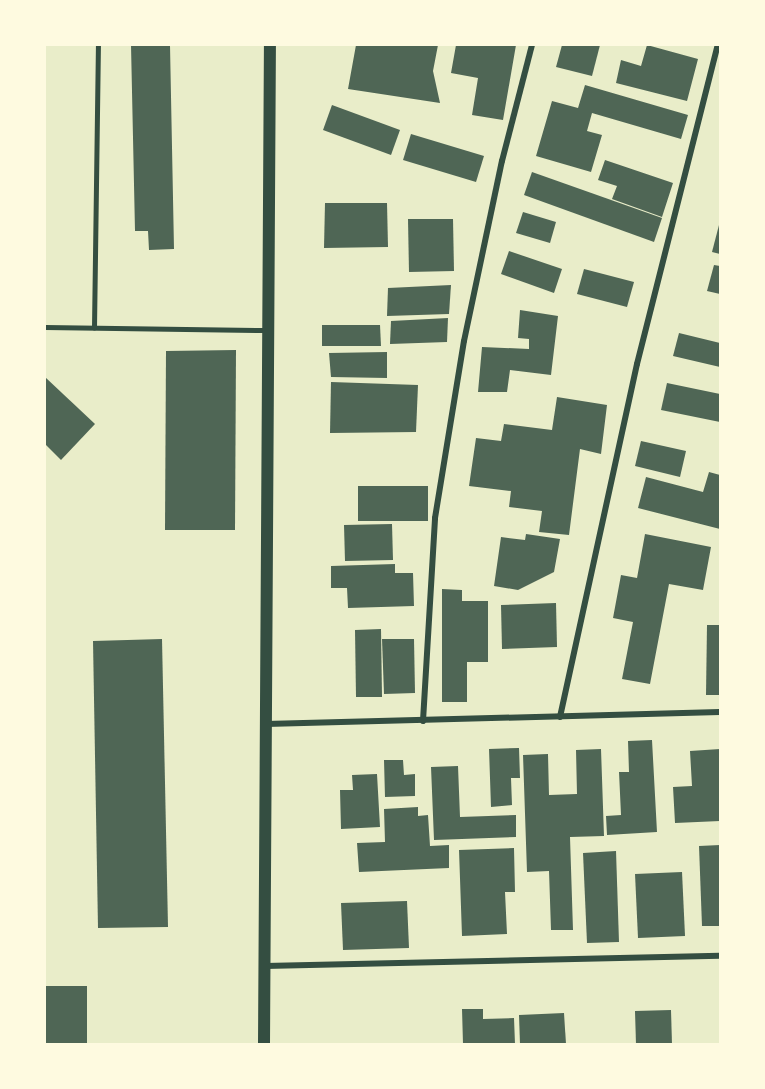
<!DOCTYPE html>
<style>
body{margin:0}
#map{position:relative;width:765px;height:1089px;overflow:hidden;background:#e9edc9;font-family:Inter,sans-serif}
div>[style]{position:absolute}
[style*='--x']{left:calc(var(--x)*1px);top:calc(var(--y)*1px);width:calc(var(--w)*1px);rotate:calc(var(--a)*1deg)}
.building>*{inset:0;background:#4f6655}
.service>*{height:4.5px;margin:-2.25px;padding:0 2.25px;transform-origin:2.25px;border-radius:2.25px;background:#344e41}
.minor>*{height:6px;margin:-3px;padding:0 3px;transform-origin:3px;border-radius:3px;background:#344e41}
.secondary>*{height:12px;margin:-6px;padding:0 6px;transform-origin:6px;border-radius:6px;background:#344e41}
span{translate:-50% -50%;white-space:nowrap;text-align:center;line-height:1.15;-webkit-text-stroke:4.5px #fefae0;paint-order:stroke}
.frame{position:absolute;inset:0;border:46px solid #fefae0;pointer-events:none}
</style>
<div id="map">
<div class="building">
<div style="clip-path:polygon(131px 45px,170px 45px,174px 249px,149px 250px,148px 231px,135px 231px)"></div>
<div style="clip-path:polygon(356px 45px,438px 45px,433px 71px,440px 103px,348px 89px)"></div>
<div style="clip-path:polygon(456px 45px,516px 45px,503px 120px,472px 115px,478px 78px,451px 73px)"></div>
<div style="clip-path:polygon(562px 45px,600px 45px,592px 76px,556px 67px)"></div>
<div style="clip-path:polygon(647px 45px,698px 59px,687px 101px,616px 83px,621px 60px,641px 66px)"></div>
<div style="clip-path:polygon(585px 85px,688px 115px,681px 139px,592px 113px,587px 131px,602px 135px,591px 172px,536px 156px,552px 101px,578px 108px)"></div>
<div style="clip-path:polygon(332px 105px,400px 130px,391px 155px,323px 130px)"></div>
<div style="clip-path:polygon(411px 134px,484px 156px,476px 182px,403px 160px)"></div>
<div style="clip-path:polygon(605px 160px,673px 183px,662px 217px,612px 199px,617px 186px,598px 180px)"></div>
<div style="clip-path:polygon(532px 172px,662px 218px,654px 242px,524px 195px)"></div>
<div style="clip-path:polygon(325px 203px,387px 203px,388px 247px,324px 248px)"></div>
<div style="clip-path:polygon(523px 212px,556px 222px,550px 243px,516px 233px)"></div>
<div style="clip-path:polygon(408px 219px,453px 219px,454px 271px,409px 272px)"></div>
<div style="clip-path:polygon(719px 225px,720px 225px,720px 254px,712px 252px)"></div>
<div style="clip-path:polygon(509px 251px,562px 269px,554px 293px,501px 274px)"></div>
<div style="clip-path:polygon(714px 265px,720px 266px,720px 294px,707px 291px)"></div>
<div style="clip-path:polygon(584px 269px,634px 282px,627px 307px,577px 294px)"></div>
<div style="clip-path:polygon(451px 285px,449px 314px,387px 316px,388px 288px)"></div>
<div style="clip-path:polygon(520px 310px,558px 316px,551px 375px,510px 370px,507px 392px,478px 392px,482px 347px,529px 349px,529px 339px,518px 338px)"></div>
<div style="clip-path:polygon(448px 318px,447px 342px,390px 344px,391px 321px)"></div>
<div style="clip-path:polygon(322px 325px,380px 325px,381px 346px,322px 346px)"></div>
<div style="clip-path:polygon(679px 333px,720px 343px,720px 367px,673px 356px)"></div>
<div style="clip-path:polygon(236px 350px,235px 530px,165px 530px,166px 351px)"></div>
<div style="clip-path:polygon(387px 352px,387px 378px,331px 377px,329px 353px)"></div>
<div style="clip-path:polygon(45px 377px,95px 424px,61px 460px,45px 444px)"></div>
<div style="clip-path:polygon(331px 382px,418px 385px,416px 432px,330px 433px)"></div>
<div style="clip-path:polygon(667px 383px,720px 394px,720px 422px,661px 410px)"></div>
<div style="clip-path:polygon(557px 397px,607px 405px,601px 454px,580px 449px,569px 535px,539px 532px,542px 511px,509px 507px,511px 491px,469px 486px,476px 438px,501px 441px,504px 424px,552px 430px)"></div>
<div style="clip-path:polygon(641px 441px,686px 451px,680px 477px,635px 466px)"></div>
<div style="clip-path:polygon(709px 472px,720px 475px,720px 529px,638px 508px,646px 477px,703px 492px)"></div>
<div style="clip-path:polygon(358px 486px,428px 486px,428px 521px,358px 521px)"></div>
<div style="clip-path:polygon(392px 524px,393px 560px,345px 561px,344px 525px)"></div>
<div style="clip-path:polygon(526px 534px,560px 539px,554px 572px,518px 590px,494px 586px,501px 537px,525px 540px)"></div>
<div style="clip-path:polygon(645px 534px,711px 547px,703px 590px,669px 584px,650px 684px,622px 679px,633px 622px,613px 618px,621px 575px,637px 578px)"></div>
<div style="clip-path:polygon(395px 564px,395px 573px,413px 573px,414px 606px,348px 608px,347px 588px,331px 588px,331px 566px)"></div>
<div style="clip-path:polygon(442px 589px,462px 590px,462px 601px,488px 601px,488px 662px,467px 662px,467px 702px,442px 702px)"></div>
<div style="clip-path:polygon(556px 603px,557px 647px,502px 649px,501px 605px)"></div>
<div style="clip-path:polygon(707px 625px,720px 625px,720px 695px,706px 695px)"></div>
<div style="clip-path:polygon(381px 629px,382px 697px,356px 697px,355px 630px)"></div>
<div style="clip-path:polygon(162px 639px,168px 927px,98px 928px,93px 641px)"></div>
<div style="clip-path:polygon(382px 639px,414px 639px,415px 693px,384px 694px)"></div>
<div style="clip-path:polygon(652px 740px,657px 832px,607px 835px,606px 816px,621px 815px,619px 772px,629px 772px,628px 741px)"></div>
<div style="clip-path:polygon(519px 748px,520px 778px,511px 778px,512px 805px,491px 807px,489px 749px)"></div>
<div style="clip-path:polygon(601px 749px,604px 836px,570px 837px,573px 930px,551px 930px,549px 871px,527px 872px,523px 755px,548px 754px,549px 795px,577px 794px,576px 750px)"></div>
<div style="clip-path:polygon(720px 749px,720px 821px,675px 823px,673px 787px,692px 786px,690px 751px)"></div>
<div style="clip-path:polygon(384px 760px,403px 760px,404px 775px,415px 774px,415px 796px,385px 797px)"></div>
<div style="clip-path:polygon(458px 766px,460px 817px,516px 815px,516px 837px,434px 840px,431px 767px)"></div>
<div style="clip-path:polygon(377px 774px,380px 827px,341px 829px,340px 790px,353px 790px,352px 775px)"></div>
<div style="clip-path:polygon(418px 807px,418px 816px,428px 815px,430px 846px,449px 845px,449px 868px,359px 872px,357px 843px,385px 842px,384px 809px)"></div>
<div style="clip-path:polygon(720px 845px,720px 926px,702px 926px,699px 846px)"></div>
<div style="clip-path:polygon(514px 848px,515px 892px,505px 892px,507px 934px,462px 936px,459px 850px)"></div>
<div style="clip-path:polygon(616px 851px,619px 942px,587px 943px,583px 853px)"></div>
<div style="clip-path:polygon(682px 872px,685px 936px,638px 938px,635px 874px)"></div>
<div style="clip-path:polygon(407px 901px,409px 948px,343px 950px,341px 903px)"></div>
<div style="clip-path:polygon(45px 986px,87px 986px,87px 1044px,45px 1044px)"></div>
<div style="clip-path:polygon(462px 1009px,483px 1009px,483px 1019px,514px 1018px,515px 1044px,463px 1044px)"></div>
<div style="clip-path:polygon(671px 1010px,672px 1044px,636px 1044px,635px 1011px)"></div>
<div style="clip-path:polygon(564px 1013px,566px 1044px,520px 1044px,519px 1015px)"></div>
</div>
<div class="service">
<div style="--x:45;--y:327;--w:222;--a:0.8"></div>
<div style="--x:94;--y:328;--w:283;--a:-89.2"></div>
</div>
<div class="minor">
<div style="--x:560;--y:717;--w:361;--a:-77.7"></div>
<div style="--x:637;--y:364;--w:329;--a:-75.8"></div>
<div style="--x:423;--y:721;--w:203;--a:-86.6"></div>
<div style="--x:435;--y:518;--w:179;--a:-80.7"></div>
<div style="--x:464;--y:341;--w:184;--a:-78.1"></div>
<div style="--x:502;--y:161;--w:120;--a:-75.5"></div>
<div style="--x:266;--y:724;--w:454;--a:-1.5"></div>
<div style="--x:265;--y:966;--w:455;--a:-1.3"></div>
</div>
<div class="secondary">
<div style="--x:264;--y:1044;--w:999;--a:-89.66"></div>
</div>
<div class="frame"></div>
</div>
